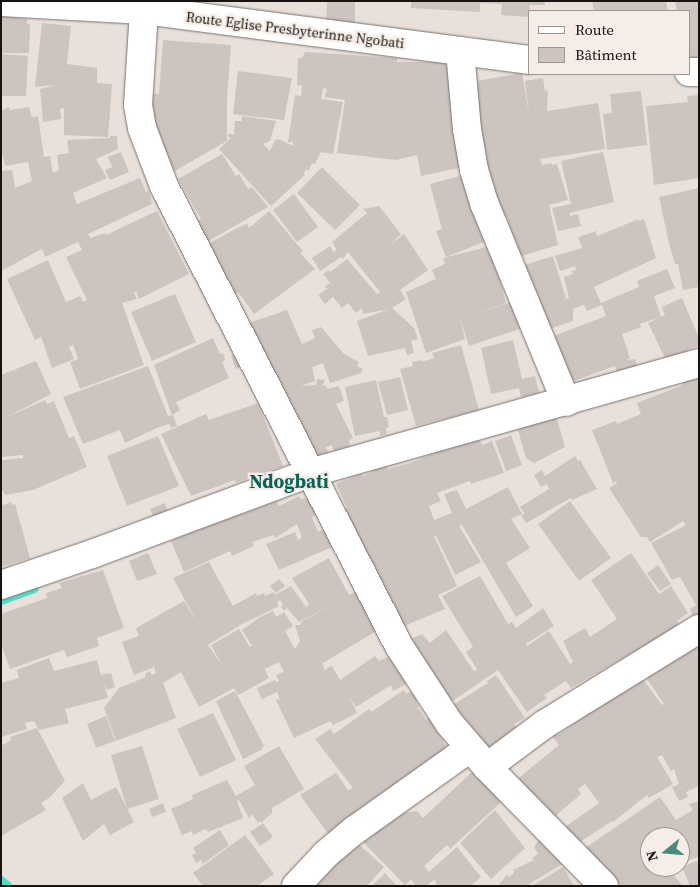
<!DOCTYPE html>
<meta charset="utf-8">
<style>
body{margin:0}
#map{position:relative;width:700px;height:887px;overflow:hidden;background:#e9e0da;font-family:"Source Serif 4",serif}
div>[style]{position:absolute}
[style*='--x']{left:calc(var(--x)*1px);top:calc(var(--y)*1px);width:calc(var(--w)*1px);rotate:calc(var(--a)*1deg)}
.stream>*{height:10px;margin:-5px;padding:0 5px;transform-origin:5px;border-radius:5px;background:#4edfc7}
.building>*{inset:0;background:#cdc4bf}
.roads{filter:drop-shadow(0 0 1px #79716c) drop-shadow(0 0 1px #79716c)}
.minor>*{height:28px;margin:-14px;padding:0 14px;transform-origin:14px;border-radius:14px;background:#fff}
span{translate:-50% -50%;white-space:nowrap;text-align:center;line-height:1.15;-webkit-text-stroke:4.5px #f7ede7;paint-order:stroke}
.street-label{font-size:14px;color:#161311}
.district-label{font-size:19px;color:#086457;font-weight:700}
.frame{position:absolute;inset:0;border:2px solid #161311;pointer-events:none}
.legend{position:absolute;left:528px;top:10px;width:162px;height:65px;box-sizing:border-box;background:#f7ede7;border:1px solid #9d9691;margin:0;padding:6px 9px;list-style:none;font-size:15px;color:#161311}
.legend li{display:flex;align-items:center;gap:10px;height:25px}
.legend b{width:25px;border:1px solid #9d9691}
.north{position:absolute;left:640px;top:827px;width:50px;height:50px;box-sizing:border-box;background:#f7ede7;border:1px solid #9d9691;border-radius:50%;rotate:253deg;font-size:14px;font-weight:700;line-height:20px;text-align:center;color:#161311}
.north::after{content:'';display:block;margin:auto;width:18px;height:22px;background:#488b7e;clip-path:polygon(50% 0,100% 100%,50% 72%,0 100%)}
</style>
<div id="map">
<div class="stream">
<div style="--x:1;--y:600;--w:35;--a:-20"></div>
<div style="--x:1;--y:881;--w:8;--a:40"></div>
</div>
<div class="building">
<div style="clip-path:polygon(327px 1px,355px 1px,355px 28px,326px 27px)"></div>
<div style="clip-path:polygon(411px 1px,545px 1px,545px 5px,530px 5px,529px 17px,501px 15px,502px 4px,480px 3px,480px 12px,411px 8px)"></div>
<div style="clip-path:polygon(592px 1px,666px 1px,668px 11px,594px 11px)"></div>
<div style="clip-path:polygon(675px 1px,699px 1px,699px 58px,689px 59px,689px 11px,677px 11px)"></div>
<div style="clip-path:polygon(1px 15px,27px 19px,27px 24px,30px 24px,29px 53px,1px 53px)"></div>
<div style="clip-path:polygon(42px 23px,71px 26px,67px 64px,97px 68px,97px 83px,112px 84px,108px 137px,64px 135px,64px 108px,60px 109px,61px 119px,43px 122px,40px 89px,57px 85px,35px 87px)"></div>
<div style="clip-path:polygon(163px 40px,231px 45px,227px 99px,227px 141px,173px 172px,148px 124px,145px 93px,159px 94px)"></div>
<div style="clip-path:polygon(305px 52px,397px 58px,397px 62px,444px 62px,444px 64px,449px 65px,456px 105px,450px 106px,449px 108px,453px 108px,468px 166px,421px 176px,417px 155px,396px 160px,337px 153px,345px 100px,325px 97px,327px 89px,323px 88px,321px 99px,343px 102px,333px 154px,321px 152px,315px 164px,312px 163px,308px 171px,306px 169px,303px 174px,305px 175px,271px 206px,219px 149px,231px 138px,227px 136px,230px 133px,234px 135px,235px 121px,242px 121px,242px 116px,276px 121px,270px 141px,263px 144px,270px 151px,275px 140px,279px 139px,293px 146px,293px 142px,288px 142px,295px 95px,301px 96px,302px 86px,297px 85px,298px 58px,302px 58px)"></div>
<div style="clip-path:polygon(1px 54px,28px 56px,26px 96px,1px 96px)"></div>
<div style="clip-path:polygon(238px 71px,292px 78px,284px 120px,233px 114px)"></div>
<div style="clip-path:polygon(522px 73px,529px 114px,525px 81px,543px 78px,545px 91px,548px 90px,547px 111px,598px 103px,605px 149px,540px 159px,542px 165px,551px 163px,552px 165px,557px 164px,568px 200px,549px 205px,558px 245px,518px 257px,507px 217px,501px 218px,483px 150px,471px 82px)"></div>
<div style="clip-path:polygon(641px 91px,647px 145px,607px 150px,603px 114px,612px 113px,610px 94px)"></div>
<div style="clip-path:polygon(699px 95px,699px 178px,654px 185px,646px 106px,688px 102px,687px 96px)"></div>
<div style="clip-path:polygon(9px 107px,10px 110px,29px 107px,32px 117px,38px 116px,44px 157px,50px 156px,53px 173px,59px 170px,57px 155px,69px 153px,67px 140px,110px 138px,110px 136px,117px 136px,118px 149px,96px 159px,107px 178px,73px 193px,77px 204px,140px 178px,146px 192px,149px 191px,152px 204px,88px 234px,90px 238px,105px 233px,106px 235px,157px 211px,189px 274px,139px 299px,136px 291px,134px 293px,137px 299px,122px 303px,144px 365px,80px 389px,70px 362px,78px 359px,73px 345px,69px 347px,74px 359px,52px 368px,41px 337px,35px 340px,7px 279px,48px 260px,66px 302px,80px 296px,83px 302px,87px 300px,66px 257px,82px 250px,78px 242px,45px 257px,42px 249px,1px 271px,1px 171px,12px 170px,15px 188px,32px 181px,28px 162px,5px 166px,1px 147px,1px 111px)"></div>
<div style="clip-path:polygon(121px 152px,129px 172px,110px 180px,105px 170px,112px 167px,108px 157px)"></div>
<div style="clip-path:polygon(603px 152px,614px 202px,570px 213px,570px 216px,578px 214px,581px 226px,558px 231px,552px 208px,571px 204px,561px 161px)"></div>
<div style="clip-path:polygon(222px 154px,236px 176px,239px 174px,248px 189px,252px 187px,268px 207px,205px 243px,194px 223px,201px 219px,178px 179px)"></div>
<div style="clip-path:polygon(322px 167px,360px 205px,335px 230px,297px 193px)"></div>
<div style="clip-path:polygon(467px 174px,486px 241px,446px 257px,436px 231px,442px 229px,430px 184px)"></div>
<div style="clip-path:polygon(699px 188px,699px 287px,683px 290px,678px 264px,675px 264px,669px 243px,659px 197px)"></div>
<div style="clip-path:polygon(294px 194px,318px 227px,297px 242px,273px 210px)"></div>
<div style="clip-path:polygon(379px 206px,401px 234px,389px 246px,404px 234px,428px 270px,400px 290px,406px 299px,392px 308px,414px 328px,418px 339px,411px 341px,414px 353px,407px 355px,405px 348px,368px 356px,357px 321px,389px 309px,363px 314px,362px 308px,356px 313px,348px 303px,342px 308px,333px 297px,325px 304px,318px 295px,327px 289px,325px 286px,330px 283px,323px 274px,329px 270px,330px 272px,347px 259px,377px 294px,380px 292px,348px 252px,343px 259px,341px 257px,320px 271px,312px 258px,330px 246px,334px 252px,337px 250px,332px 242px,367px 213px,363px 209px)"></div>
<div style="clip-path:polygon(269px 211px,303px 251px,300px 253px,315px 269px,254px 314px,238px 292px,233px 295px,209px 261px,216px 255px,208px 244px,237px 228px,247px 224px,249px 228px)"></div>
<div style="clip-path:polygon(639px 219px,639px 221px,644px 219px,656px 258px,594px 287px,601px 303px,639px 287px,637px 281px,667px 269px,675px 288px,654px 296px,661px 317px,640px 324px,641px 327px,622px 334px,630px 358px,626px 360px,635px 359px,640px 374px,619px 380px,615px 366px,568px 383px,551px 337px,606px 316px,602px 305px,587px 311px,584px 305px,573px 309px,573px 321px,543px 331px,522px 266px,553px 256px,566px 299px,569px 298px,564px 277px,573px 274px,572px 271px,576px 270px,575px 266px,560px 271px,555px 256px,582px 248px,578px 237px,596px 231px,597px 236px)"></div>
<div style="clip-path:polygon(491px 246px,506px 303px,469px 317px,511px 302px,526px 322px,518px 324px,520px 329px,469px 346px,460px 318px,465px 339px,426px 353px,406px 292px,436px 279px,432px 270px,445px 264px,443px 258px)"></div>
<div style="clip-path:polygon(175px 294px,196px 342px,152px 361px,131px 312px)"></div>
<div style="clip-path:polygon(682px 298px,699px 338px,699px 345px,666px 360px,648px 323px,665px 315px,662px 307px)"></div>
<div style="clip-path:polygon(287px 310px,302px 344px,315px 338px,312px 330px,321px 327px,344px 354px,359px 362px,357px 366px,363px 369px,361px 373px,330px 383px,323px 363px,312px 367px,315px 381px,301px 386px,316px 385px,317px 379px,325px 380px,322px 386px,326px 385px,327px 389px,339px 386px,344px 401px,336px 404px,353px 438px,349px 440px,350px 446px,334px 451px,332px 445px,326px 447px,331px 460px,321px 464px,249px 323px)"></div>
<div style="clip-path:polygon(213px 338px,220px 354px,223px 353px,225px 360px,222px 362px,229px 378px,176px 402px,180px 410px,172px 415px,154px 365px)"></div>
<div style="clip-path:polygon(513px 340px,522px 379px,535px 376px,539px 393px,521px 397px,519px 388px,491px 394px,481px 348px)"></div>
<div style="clip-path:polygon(461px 345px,479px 410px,416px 426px,400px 369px,413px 366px,412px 362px,422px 360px,422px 362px,434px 358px,432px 353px)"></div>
<div style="clip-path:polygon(239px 352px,245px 365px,236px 369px,231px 356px)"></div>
<div style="clip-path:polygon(36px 361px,51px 394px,7px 417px,45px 400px,47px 404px,54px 401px,69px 438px,74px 436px,87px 467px,33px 490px,5px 495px,1px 486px,1px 460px,23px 458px,23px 455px,1px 457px,1px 375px)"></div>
<div style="clip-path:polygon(148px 366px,168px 416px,173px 415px,177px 426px,171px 428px,169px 424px,159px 427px,125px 443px,120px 430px,83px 444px,63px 397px)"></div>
<div style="clip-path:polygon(699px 372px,699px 621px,696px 622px,690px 609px,696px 605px,680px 577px,672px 580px,651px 543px,686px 525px,683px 521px,650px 542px,647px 537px,641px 537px,609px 488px,617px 483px,616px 481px,613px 483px,592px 430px,616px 421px,617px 424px,641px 414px,637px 403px,683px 385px,681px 379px)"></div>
<div style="clip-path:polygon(400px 377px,408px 410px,387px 415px,378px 382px)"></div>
<div style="clip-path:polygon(376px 380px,384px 417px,387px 417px,389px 427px,386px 428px,387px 434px,380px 436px,380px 431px,355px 436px,345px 387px)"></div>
<div style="clip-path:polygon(258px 403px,283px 466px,236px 483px,235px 480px,191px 496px,161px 434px,206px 414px,209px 420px)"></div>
<div style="clip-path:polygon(556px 415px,565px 447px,534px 463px,526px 458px,517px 427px)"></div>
<div style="clip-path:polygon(478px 435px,482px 445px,492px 441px,504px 473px,471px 484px,470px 481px,437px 493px,441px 501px,429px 506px,434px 520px,452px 513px,444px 494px,457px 490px,466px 509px,508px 487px,522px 514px,511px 519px,530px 548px,506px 563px,533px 606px,516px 617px,462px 525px,459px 526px,481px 562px,455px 575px,436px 536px,434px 536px,457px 586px,438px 595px,445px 609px,404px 626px,335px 514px,347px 508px,336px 484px,362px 473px,363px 476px,374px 471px,372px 466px,385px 462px,388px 469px,410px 463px)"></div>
<div style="clip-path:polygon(511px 435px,522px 465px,506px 471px,495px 441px)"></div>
<div style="clip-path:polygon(158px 436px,179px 486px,127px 506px,107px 456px)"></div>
<div style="clip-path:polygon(575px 456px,578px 461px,580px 460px,597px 489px,572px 500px,571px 498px,526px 523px,521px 515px,525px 514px,520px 507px,549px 489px,547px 484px,541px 487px,534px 475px,542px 470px,545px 476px)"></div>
<div style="clip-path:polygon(299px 496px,301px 499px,310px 498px,319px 511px,312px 517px,318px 532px,325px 529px,332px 547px,279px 570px,266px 544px,295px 532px,298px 540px,302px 538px,297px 524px,275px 538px,274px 535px,252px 542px,254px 546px,232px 556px,230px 551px,184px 572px,171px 541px,242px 508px,244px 513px,277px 501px,279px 506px)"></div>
<div style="clip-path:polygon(570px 501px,611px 558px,579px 581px,538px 524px)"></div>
<div style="clip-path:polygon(11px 502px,12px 505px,15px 504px,30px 558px,1px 567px,1px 506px)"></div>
<div style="clip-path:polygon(165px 503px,168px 513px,154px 518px,150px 509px)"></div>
<div style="clip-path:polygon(148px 553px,157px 574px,137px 581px,129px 561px)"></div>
<div style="clip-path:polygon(631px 553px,659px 594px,671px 586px,688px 613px,677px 621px,679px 624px,638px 652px,637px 650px,571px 688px,566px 681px,544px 695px,547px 698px,527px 712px,498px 670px,451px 702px,407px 641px,422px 634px,430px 643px,446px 630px,474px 671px,477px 669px,466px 652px,473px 647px,442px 596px,480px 576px,508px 624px,512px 622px,516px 628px,543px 608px,554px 626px,526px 644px,527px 646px,549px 631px,570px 664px,573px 662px,563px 641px,585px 628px,590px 637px,617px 619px,591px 580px)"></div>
<div style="clip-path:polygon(evenodd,329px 558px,349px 595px,357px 591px,378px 630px,323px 663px,324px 670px,332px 666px,340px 680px,375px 656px,379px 661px,393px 655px,408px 683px,393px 691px,391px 685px,356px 707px,349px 697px,357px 713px,333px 725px,330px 721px,294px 738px,276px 700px,280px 699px,277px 692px,262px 699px,257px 688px,275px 680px,276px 682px,279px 681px,276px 675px,284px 672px,279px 662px,265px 669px,256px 651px,269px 678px,238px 695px,234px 688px,199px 707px,181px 672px,163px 683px,176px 718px,116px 741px,104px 708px,119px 688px,146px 677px,145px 674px,150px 671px,152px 675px,156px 673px,154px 667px,134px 675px,122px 642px,139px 636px,136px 628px,184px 601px,198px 624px,173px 578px,209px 562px,233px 606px,256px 593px,257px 596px,264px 593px,265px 596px,274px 592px,275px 595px,291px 586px,306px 607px,309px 604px,292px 578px,329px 558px,280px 600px,283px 604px,281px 607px,284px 611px,287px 608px,299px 622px,334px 604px,301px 622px,301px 625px,295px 625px,300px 641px,295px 649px,285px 631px,293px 626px,284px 612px,276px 617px,273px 611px,260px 617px,242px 630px,252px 646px,250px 647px,239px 629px,211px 645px,222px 665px,208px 645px,242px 624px,279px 606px,277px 603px,280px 600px)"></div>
<div style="clip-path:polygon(658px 565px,671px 584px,660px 591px,647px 573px)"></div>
<div style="clip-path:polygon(103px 570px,124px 628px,97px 638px,99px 646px,67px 657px,64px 650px,10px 669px,1px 644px,1px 614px,47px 598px,46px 593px,62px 588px,59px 583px)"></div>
<div style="clip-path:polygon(279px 579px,285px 586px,276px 593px,270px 586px)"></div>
<div style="clip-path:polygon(699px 640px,699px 786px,686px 792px,688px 797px,679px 801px,672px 787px,679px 784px,674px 769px,671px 771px,662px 755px,657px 757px,673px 784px,649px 798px,647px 795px,613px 822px,612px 821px,574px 846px,565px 827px,599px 803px,585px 784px,578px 789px,581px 794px,552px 819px,515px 781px,559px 745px,552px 736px,560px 734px,640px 675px,662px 705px,664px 704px,643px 673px)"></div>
<div style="clip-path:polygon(49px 658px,54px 671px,97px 660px,101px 675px,111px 673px,115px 687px,107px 690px,104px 683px,108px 698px,65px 709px,69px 723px,39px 730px,34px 721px,25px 723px,27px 729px,1px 737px,1px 683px,19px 678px,17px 670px)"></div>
<div style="clip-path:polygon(496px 675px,525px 718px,514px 724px,517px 730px,482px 752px,448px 708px,488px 683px,487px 681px)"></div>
<div style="clip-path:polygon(404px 690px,406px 694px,414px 690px,419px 699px,416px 701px,419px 707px,416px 709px,419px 709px,426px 720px,430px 717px,451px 755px,329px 835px,300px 795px,336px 773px,348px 790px,353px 788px,315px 739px,330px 729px,334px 734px,369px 709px,371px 712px)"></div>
<div style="clip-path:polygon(235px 691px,264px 746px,262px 747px,263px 749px,243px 759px,216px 701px)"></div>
<div style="clip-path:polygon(213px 713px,236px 760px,200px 777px,177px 729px)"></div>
<div style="clip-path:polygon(106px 716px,115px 741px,96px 748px,87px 724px)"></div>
<div style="clip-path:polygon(37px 728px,65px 781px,49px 798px,41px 803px,46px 810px,1px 836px,1px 746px,11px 740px,10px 737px)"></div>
<div style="clip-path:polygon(142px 746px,159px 799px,127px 809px,111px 755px)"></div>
<div style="clip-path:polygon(279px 746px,304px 789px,272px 808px,272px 813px,261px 823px,260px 821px,258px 823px,252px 814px,249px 818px,239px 800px,237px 801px,243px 818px,208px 832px,206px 829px,193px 835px,192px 831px,182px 835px,171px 809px,193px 799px,192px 795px,227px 780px,236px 796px,255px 785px,244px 766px)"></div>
<div style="clip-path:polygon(473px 771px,501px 802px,450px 849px,447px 845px,424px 866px,429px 872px,457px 847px,481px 877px,470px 886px,437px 886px,435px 879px,426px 886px,416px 886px,411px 879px,405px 885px,363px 842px,386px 821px,402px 813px,417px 811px,423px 818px)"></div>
<div style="clip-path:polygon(83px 783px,91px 800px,116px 787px,134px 822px,110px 835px,104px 824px,83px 841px,62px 798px)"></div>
<div style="clip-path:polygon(660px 797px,676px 820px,693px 810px,689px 804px,699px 801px,699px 856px,680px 865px,680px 837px,650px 837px,650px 867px,676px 867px,669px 870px,683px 886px,621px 886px,585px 848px)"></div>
<div style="clip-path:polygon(163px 803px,166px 812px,152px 817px,149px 809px)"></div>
<div style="clip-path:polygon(495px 810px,525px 848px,491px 879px,460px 843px)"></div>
<div style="clip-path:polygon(263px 823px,273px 837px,260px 846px,250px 832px)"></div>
<div style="clip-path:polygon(220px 830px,229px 845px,203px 864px,201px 860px,196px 863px,192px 855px,196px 853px,193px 848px)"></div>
<div style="clip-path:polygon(245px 835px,274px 874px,257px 886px,203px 886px,193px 873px)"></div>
<div style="clip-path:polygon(352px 838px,384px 867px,367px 886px,307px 886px)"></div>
<div style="clip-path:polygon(540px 838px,569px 860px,526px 886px,498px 886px,507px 875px,509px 877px,514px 873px,513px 870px,534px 860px,532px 858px,538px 854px,534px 847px)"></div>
<div style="clip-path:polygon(699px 860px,699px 886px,690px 886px,682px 867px)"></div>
<div style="clip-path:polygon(563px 867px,574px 886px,532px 886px)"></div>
<div style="clip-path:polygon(385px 873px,397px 886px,372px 886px)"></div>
</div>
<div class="roads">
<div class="minor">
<div style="--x:1;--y:2;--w:143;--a:3.2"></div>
<div style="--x:144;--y:10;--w:388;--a:7.4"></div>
<div style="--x:144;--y:10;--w:95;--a:93.6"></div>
<div style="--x:138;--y:105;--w:23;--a:80"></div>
<div style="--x:142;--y:128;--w:62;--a:69.2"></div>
<div style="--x:164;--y:186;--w:517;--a:62.94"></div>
<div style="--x:399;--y:646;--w:92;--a:57"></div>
<div style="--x:449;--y:723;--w:58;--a:49.2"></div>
<div style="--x:487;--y:767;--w:167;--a:45.5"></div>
<div style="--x:460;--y:51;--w:78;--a:84.9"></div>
<div style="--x:467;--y:129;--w:42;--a:80.3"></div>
<div style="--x:474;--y:170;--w:37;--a:73"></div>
<div style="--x:485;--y:205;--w:213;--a:67.6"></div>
<div style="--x:689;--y:72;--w:10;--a:0"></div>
<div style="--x:1;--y:585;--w:96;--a:-18.8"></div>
<div style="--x:92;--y:554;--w:233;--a:-20.4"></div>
<div style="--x:310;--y:473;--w:404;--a:-15.8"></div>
<div style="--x:487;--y:767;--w:72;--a:-36.6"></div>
<div style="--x:545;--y:724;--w:181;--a:-31.7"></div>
<div style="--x:296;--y:886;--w:44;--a:-46.8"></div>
<div style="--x:326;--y:854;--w:38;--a:-40"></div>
<div style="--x:355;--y:830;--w:141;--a:-35.5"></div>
</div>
</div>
<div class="street-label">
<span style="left:295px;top:30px;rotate:7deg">Route Eglise Presbyterinne Ngobati</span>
</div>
<div class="district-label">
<span style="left:289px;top:482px">Ndogbati</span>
</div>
<div class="frame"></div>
<ul class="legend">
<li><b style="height:6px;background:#fff"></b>Route</li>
<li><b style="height:14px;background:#cdc4bf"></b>Bâtiment</li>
</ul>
<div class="north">N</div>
</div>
